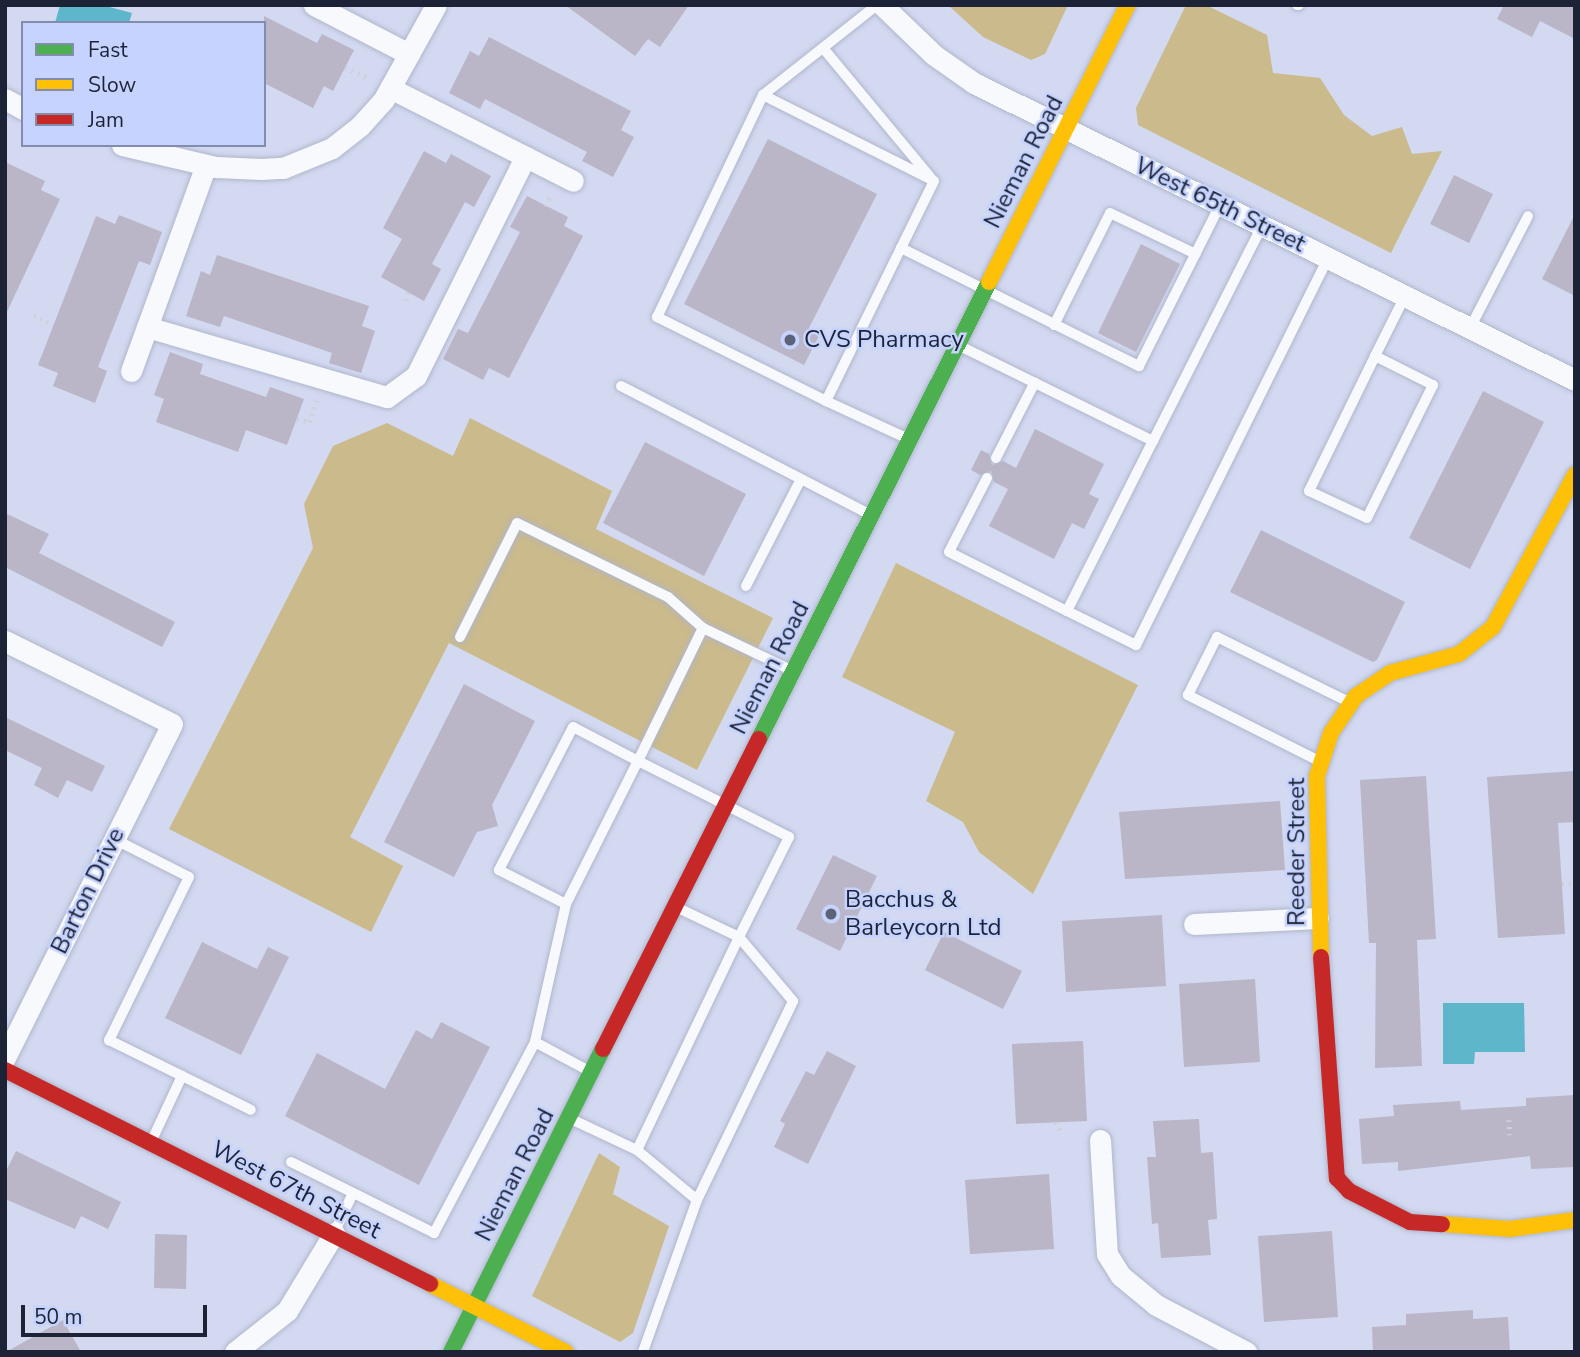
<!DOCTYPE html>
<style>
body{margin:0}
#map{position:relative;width:1580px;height:1357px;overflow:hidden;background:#d2d9f1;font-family:"Nunito Sans",sans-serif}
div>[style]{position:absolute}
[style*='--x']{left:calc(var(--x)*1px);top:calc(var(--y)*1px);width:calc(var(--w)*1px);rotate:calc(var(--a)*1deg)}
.green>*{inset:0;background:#caba8c}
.water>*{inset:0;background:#5eb6cb}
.building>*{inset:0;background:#bab5c7}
.path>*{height:4.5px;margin-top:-2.25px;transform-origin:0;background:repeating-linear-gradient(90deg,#cfd0d8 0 2px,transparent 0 7px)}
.roads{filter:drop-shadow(0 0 2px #b0b6cb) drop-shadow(0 0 2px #b0b6cb)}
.lane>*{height:10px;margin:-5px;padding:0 5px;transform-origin:5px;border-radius:5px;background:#f8f9fd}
.street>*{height:21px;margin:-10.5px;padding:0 10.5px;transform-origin:10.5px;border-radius:10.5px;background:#f8f9fd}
.fast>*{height:16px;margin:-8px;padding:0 8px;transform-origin:8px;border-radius:8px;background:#4caf50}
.slow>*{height:16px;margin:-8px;padding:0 8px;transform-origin:8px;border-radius:8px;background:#ffc107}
.jam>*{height:16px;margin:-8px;padding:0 8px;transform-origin:8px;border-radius:8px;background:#c62828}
.dots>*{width:19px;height:19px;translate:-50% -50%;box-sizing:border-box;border:4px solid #c5d3fe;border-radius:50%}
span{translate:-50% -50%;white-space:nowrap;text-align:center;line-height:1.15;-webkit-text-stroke:5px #c5d3fe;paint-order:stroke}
.street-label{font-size:24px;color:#1d2337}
.poi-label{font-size:24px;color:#1d2337}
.left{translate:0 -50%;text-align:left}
.frame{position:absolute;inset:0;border:7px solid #1d2337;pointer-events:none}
.legend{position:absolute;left:21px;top:21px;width:245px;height:126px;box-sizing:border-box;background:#c5d3fe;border:2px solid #828dae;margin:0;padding:9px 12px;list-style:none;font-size:21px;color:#1d2337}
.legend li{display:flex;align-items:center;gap:14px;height:35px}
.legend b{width:35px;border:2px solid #828dae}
.scale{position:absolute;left:21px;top:1305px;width:186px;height:32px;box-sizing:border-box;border:4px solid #1d2337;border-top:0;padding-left:9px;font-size:21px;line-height:24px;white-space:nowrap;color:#1d2337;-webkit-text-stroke:5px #c5d3fe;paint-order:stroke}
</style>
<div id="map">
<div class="green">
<div style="clip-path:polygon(948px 5px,1068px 5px,1045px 54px,1031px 60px,983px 37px)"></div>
<div style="clip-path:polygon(1186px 5px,1206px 5px,1267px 35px,1273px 73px,1320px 78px,1344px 115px,1372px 136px,1402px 127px,1412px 154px,1442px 151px,1391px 253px,1138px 125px,1136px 108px)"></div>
<div style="clip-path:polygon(470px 418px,612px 491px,596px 529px,773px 618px,697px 770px,449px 643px,350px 837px,403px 866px,371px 932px,169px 829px,313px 548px,304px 504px,333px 446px,387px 423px,453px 456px)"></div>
<div style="clip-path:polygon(896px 563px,1138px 685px,1033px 894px,979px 852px,963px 822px,926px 801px,955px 732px,842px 677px)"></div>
<div style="clip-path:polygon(599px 1153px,620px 1167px,613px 1194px,669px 1226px,633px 1333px,620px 1342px,532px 1296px)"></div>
</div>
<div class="water">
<div style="clip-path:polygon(60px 5px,102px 5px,132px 13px,129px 23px,55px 23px)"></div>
<div style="clip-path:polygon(1443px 1003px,1524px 1003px,1525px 1052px,1475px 1052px,1474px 1064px,1443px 1064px)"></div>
</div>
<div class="building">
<div style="clip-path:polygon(565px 5px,689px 5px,660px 47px,648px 39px,635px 56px)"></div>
<div style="clip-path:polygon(1504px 5px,1575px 5px,1575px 39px,1540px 21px,1532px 37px,1497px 19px)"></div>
<div style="clip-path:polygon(264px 16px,317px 43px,322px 34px,354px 50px,333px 91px,324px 86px,313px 108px,264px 83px)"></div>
<div style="clip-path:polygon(489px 37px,631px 111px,621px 130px,634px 137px,613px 177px,582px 161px,587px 152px,485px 99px,480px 109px,449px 93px,470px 51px,479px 56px)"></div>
<div style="clip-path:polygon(768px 139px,877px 194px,809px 328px,820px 334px,804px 365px,684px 304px)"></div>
<div style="clip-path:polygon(424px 151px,446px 163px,451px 154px,491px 176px,474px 207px,465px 202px,432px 264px,441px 269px,424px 301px,381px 277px,402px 239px,383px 228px)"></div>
<div style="clip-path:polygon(5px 162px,45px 181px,41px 190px,60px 199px,5px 316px)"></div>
<div style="clip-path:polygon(1454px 175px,1493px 194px,1469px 243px,1430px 224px)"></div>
<div style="clip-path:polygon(527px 196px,568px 217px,564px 226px,583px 236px,509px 378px,489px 368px,483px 380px,443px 359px,458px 329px,468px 333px,520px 232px,510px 227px)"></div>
<div style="clip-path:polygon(1575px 214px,1575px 296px,1542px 279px)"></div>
<div style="clip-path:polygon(119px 215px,162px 232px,150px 265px,139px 261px,98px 367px,107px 371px,95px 403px,53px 386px,58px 373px,38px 365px,96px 216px,115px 224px)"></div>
<div style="clip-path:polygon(1141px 244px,1180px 264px,1136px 352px,1098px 333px)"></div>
<div style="clip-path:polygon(217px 255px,369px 306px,362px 326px,375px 331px,361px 373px,329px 363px,332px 353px,224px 316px,220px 327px,186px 316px,201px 271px,210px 275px)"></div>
<div style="clip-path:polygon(170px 352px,203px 364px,200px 374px,266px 397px,270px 387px,304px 399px,287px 445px,246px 430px,238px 452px,156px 422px,164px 399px,154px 395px)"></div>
<div style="clip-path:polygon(1483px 391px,1544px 422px,1470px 569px,1409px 538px)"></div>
<div style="clip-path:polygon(1035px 429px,1104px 464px,1089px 494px,1099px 499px,1084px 529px,1072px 523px,1054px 559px,989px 526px,1008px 489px,994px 482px,991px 471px,980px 475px,971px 470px,981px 450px,989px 454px,992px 465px,1003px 461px,1016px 468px)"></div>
<div style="clip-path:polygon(645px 442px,746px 494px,704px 576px,603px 523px)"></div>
<div style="clip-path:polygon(5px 513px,49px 534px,39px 553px,175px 622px,162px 647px,5px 567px)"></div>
<div style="clip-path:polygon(1261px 530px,1405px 602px,1377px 660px,1373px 662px,1230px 592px)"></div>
<div style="clip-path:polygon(464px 684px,535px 721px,492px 805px,498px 826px,477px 832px,454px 877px,384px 842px)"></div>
<div style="clip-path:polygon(5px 717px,105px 766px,92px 792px,67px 780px,58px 798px,34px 785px,42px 768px,5px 750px)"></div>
<div style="clip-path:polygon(1575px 771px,1575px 822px,1558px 823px,1565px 934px,1498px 938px,1487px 777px)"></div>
<div style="clip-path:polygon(1426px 776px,1436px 939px,1417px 940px,1422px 1066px,1375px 1068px,1376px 943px,1369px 943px,1360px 780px)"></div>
<div style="clip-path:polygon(1280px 801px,1285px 870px,1125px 879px,1119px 812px)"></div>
<div style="clip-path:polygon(833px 855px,877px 876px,840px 951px,796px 929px)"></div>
<div style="clip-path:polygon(1162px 915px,1166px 986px,1066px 992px,1062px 921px)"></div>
<div style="clip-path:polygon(944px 932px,1022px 971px,1003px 1009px,925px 970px)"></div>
<div style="clip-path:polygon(202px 942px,257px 969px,268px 947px,289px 957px,241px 1055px,165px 1018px)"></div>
<div style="clip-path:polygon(1255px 979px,1260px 1062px,1184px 1067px,1179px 984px)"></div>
<div style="clip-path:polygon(441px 1022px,490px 1047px,419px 1185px,285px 1116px,317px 1053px,385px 1089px,416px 1030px,432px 1039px)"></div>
<div style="clip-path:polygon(1083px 1041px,1087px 1121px,1016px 1124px,1012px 1044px)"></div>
<div style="clip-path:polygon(827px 1051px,856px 1066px,808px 1164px,774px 1147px,785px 1124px,780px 1121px,806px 1071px,814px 1075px)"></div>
<div style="clip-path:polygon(1575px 1095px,1575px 1167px,1531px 1169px,1530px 1156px,1398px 1171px,1398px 1162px,1362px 1164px,1359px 1119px,1394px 1116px,1393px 1105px,1460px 1101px,1461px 1110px,1526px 1106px,1526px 1098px)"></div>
<div style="clip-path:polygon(1199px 1119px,1201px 1153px,1213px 1152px,1217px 1219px,1208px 1220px,1211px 1255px,1161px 1258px,1158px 1223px,1152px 1224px,1147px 1157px,1156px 1157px,1153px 1121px)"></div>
<div style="clip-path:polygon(16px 1151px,121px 1202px,108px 1229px,81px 1216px,75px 1229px,5px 1199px,5px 1173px)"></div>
<div style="clip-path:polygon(1049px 1174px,1054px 1249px,970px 1254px,965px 1180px)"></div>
<div style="clip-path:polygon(1332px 1231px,1338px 1317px,1264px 1322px,1258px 1236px)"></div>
<div style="clip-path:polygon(155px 1234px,187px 1235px,186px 1289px,154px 1288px)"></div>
<div style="clip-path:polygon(1473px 1310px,1473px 1319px,1508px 1317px,1510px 1352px,1373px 1352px,1372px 1327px,1406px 1325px,1406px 1314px)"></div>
<div style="clip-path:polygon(63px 1320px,81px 1352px,6px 1352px)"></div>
</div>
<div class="path">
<div style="--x:345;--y:67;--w:28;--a:26"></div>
<div style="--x:545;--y:206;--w:13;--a:-63"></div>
<div style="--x:406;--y:301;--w:9;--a:-77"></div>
<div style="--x:34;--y:315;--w:21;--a:28"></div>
<div style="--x:297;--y:419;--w:12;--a:14"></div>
<div style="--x:309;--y:422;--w:24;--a:-71"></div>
<div style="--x:1562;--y:884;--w:10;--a:-6"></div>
<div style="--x:1509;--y:1120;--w:15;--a:86"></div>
<div style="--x:1056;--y:1122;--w:13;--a:63"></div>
</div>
<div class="roads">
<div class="lane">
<div style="--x:877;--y:5;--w:145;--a:141.7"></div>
<div style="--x:763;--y:95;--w:191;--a:26.7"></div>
<div style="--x:934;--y:181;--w:75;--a:116.2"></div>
<div style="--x:901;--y:248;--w:266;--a:26.4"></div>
<div style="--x:1139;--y:366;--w:180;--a:-63.3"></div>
<div style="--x:1297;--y:5;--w:2;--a:0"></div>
<div style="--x:823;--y:48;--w:169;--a:50.3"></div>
<div style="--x:763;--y:95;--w:246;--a:115.5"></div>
<div style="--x:657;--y:317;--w:189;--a:26.4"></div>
<div style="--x:826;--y:401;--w:170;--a:-63.9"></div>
<div style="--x:1054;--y:325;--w:125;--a:-63.4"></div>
<div style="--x:1110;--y:213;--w:95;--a:25.5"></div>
<div style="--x:1470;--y:328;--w:126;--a:-62.6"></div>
<div style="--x:960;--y:346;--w:215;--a:26.2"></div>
<div style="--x:1153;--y:441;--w:241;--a:-63.1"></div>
<div style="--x:1375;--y:356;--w:65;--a:26.6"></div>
<div style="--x:1433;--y:385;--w:148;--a:116.4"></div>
<div style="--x:1367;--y:518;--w:64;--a:-155"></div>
<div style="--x:1309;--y:491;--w:150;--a:-63.9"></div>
<div style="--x:1375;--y:356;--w:67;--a:-63.4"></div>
<div style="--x:621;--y:386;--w:279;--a:27.3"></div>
<div style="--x:826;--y:401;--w:88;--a:24.8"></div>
<div style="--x:996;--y:458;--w:85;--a:-62.8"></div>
<div style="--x:987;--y:478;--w:83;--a:117.2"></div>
<div style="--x:949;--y:552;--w:132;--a:26.6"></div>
<div style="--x:1067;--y:611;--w:191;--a:-63.2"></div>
<div style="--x:746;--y:586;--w:120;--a:-62.8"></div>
<div style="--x:1067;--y:611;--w:77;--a:26.2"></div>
<div style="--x:1136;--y:645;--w:432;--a:-63.6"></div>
<div style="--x:460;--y:637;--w:127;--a:-63.4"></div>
<div style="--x:517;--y:523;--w:168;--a:26.1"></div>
<div style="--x:668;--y:597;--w:47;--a:41.5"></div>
<div style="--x:1319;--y:761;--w:147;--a:-153.3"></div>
<div style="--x:1188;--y:695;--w:65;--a:-63.4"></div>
<div style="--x:1217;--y:637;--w:147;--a:26.2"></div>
<div style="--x:114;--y:839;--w:84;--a:26.9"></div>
<div style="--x:189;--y:877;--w:182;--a:116.1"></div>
<div style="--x:109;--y:1040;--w:158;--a:26.2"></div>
<div style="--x:566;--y:904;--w:141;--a:102.7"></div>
<div style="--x:535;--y:1042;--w:61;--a:28.2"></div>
<div style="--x:571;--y:1119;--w:73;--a:25.2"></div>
<div style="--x:637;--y:1150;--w:236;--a:-64.4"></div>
<div style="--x:739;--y:937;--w:68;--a:-154.6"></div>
<div style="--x:152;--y:1140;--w:71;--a:-64.9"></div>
<div style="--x:637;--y:1150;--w:78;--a:39.8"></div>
<div style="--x:697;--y:1200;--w:161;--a:109.6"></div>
<div style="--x:291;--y:1162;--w:160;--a:26.4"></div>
<div style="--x:434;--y:1233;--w:216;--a:-62.1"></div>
<div style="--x:697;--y:1200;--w:221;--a:-64.2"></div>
<div style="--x:793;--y:1001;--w:84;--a:-130.2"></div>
<div style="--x:739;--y:937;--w:112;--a:-63.4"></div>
<div style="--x:789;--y:837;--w:102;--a:-153.2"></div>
<div style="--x:698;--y:791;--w:67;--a:-153.4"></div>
<div style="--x:638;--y:761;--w:73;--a:-152.4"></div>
<div style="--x:573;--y:727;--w:161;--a:117.4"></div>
<div style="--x:499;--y:870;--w:75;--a:26.9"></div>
<div style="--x:566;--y:904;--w:160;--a:-63.3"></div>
<div style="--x:638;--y:761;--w:148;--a:-64"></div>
<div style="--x:703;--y:628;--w:98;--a:25.5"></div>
<div style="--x:334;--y:1233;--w:44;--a:-64.6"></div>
</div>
<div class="street">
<div style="--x:314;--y:5;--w:107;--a:27.3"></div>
<div style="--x:882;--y:5;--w:72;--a:43.9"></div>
<div style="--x:934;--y:55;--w:49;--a:35"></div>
<div style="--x:974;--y:83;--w:670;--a:26.3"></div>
<div style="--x:390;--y:88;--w:205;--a:26.9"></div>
<div style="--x:5;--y:99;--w:21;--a:29"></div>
<div style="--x:122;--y:145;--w:97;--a:13.2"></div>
<div style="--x:216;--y:167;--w:45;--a:2.5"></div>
<div style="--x:261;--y:169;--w:22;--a:-3"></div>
<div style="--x:283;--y:168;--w:53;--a:-22.2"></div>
<div style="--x:332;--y:148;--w:36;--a:-38"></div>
<div style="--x:360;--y:126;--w:36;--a:-48"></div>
<div style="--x:384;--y:99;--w:107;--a:-61"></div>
<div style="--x:147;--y:327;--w:250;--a:16.3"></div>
<div style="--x:387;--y:397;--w:36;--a:-36"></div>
<div style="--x:416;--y:376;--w:245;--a:-63.5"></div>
<div style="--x:131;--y:371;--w:219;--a:-70"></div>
<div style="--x:5;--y:641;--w:186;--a:26.4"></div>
<div style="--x:172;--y:724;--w:373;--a:116.6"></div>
<div style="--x:1194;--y:924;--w:124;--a:-2.8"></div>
<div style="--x:1100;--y:1140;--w:114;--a:86.5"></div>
<div style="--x:1107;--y:1254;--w:26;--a:58"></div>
<div style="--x:1121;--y:1276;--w:45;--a:39.6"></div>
<div style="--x:1156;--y:1305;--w:102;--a:27.6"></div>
<div style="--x:235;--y:1352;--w:66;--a:-38.3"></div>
<div style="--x:287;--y:1311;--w:91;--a:-58.9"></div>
</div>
<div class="fast">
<div style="--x:759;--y:739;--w:512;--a:-63.28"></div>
<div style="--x:451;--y:1352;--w:339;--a:-63.4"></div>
</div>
<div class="slow">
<div style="--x:989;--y:282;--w:310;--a:-63.4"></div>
<div style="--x:1321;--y:957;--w:181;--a:-91.3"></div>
<div style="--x:1317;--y:776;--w:45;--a:-72"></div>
<div style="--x:1331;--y:733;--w:45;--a:-56"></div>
<div style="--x:1356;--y:696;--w:41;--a:-34.1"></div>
<div style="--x:1390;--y:673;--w:72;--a:-15.4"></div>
<div style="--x:1459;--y:654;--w:43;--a:-38.5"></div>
<div style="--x:1493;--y:627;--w:173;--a:-61.7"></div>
<div style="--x:1442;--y:1224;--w:68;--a:4.2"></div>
<div style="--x:1510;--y:1229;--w:66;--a:-7.9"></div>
<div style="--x:430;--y:1284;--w:152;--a:26.6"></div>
</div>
<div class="jam">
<div style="--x:1321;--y:957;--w:222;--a:85.9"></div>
<div style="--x:1337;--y:1178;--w:18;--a:47"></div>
<div style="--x:1349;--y:1191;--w:68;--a:26.9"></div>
<div style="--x:1410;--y:1222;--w:32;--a:4"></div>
<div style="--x:603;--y:1049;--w:347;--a:-63.3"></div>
<div style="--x:5;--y:1070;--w:476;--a:26.7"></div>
</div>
</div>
<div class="dots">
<div style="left:790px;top:340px;background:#5c6378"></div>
<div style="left:831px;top:914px;background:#5c6378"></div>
</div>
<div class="street-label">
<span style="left:1024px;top:162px;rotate:-63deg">Nieman Road</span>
<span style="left:1220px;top:205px;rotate:26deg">West 65th Street</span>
<span style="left:770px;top:668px;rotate:-63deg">Nieman Road</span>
<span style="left:1297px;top:852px;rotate:-90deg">Reeder Street</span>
<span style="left:88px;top:891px;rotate:-64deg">Barton Drive</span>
<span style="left:515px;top:1175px;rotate:-63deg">Nieman Road</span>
<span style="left:296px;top:1190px;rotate:27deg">West 67th Street</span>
</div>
<div class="poi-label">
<span class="left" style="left:804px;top:340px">CVS Pharmacy</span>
<span class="left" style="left:845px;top:914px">Bacchus &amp;<br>Barleycorn Ltd</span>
</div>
<div class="frame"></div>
<ul class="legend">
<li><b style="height:9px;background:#4caf50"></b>Fast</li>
<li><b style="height:9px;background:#ffc107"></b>Slow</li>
<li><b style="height:9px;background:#c62828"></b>Jam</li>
</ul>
<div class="scale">50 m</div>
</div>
